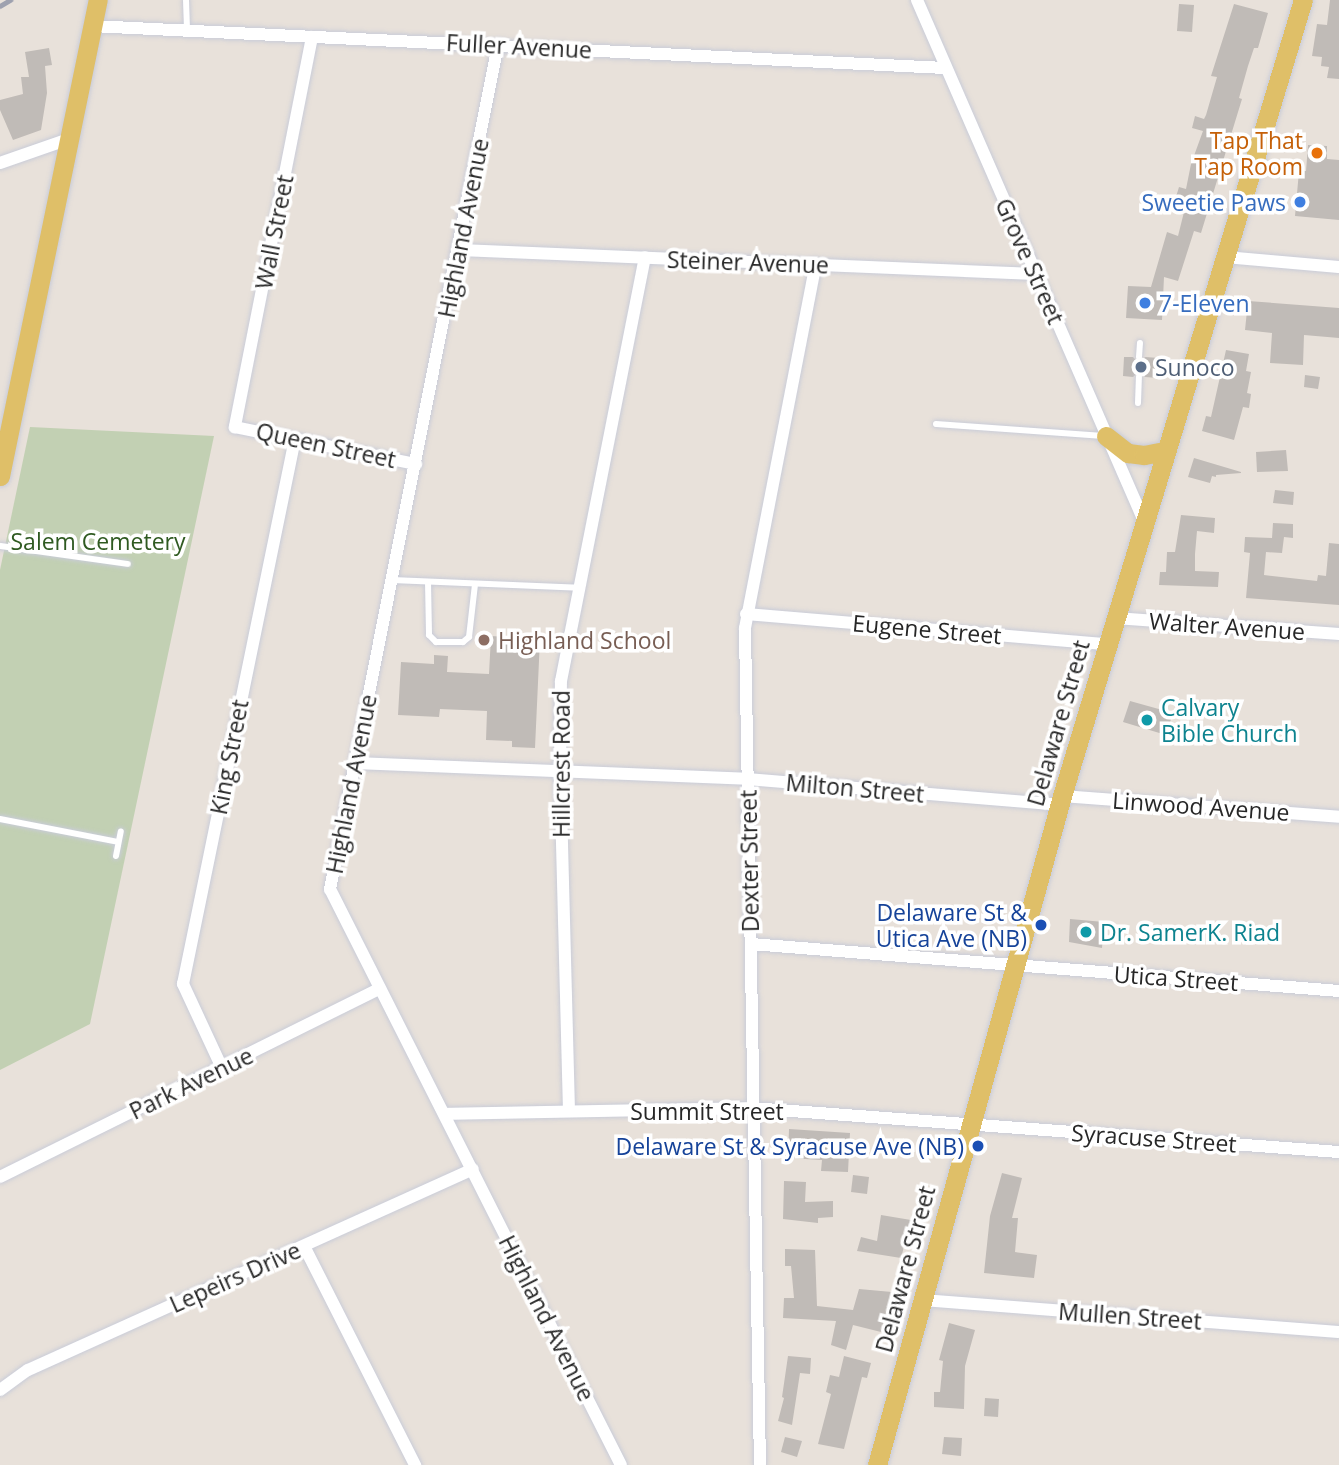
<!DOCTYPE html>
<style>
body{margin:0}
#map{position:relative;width:1339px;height:1465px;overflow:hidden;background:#e8e1da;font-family:"Open Sans",sans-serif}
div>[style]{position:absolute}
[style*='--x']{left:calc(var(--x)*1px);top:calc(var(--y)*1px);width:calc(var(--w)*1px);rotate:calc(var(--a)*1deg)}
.cemetery>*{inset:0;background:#c2d0b3}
.building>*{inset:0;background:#c0bbb7}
.roads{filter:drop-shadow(0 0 2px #c9ccd8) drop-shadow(0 0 2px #c9ccd8)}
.service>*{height:6px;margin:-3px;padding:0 3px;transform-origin:3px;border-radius:3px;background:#fff}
.minor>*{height:12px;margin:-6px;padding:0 6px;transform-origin:6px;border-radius:6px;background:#fff}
.primary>*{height:19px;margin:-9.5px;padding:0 9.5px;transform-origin:9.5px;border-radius:9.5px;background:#dfbf68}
.rail>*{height:4.5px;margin:-2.25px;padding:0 2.25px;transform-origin:2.25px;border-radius:2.25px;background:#9ea1af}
.dots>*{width:19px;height:19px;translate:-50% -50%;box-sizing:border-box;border:4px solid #fff;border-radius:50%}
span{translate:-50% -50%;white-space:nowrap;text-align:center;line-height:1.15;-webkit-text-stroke:7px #fff;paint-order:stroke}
.street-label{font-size:23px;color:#272727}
.food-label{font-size:23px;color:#c56008}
.right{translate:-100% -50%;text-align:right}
.shop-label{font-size:23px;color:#366cbe}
.left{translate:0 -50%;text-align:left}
.service-label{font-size:23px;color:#4e5e75}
.park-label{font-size:23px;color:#2f5a21}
.education-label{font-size:23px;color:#785e54}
.culture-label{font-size:23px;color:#0d838f}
.transit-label{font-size:23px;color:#164399}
</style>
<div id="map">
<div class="cemetery">
<div style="clip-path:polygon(30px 427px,214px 436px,90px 1024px,0 1070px,0 570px)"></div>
</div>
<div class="building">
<div style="clip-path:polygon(1330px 0,1339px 0,1339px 79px,1327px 78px,1329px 67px,1321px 66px,1322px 57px,1312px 56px,1317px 24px,1327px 25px)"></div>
<div style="clip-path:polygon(1179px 4px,1194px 5px,1192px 32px,1177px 31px)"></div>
<div style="clip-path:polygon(1234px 4px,1268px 13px,1258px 48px,1254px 48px,1248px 66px,1239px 98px,1242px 99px,1201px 233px,1194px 231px,1178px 281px,1164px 277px,1162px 320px,1126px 318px,1128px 286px,1151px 287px,1167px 232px,1178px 236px,1186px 204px,1175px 200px,1179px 187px,1186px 189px,1191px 164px,1203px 131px,1192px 128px,1195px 116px,1204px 119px,1206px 115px,1217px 77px,1211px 76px)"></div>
<div style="clip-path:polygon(49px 48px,52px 65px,45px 66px,47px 93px,41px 130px,13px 140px,0 110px,0 100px,23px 94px,21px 77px,29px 77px,25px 52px)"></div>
<div style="clip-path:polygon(1308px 145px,1327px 146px,1327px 159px,1339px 160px,1339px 220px,1295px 216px,1299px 171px,1306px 171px)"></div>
<div style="clip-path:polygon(1248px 301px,1339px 308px,1339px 338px,1304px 335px,1303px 365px,1270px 363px,1272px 333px,1245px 330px)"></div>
<div style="clip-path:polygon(1226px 350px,1249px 354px,1246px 371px,1251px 372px,1247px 393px,1251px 394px,1249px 408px,1243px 407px,1234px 440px,1202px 431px,1206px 416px,1211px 417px)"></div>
<div style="clip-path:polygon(1124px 357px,1133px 357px,1139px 363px,1145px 357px,1159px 358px,1158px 378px,1145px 377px,1140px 371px,1133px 377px,1123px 376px)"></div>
<div style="clip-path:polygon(1305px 375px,1320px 377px,1318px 389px,1304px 387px)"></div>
<div style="clip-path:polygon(1286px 450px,1288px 471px,1257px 472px,1256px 452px)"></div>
<div style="clip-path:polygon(1194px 458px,1241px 472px,1241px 473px,1216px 475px,1216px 477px,1212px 476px,1210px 483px,1188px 477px)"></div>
<div style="clip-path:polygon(1275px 490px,1294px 492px,1293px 505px,1273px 503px)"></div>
<div style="clip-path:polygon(1181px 515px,1215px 518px,1214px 533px,1197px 531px,1195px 554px,1195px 571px,1219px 572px,1218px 587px,1159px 585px,1160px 572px,1166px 572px,1167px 552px,1175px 552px)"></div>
<div style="clip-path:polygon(1273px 523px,1293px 524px,1293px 538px,1284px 537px,1282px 553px,1266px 552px,1264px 575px,1317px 581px,1318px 575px,1326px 576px,1329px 543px,1339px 544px,1339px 605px,1246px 598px,1250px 553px,1244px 552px,1245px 537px,1272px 538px)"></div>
<div style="clip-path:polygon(491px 636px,540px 639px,535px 748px,512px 747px,512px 741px,486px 740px,487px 711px,440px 709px,439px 717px,398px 715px,401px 662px,434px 664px,434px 655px,448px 656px,447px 672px,489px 674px)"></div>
<div style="clip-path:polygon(1130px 701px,1173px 713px,1166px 735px,1123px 722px)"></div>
<div style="clip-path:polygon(1070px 919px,1104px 922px,1102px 948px,1069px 942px)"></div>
<div style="clip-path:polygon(789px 1129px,850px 1133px,848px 1172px,821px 1171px,822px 1160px,788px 1158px)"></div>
<div style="clip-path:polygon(1002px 1173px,1022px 1178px,1012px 1218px,1018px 1218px,1015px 1252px,1037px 1255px,1034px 1278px,984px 1273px,990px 1216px)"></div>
<div style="clip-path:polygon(853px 1175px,869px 1177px,867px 1194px,851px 1192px)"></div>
<div style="clip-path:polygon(784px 1181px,806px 1182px,805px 1202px,833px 1201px,833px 1217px,818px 1218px,818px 1223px,783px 1219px)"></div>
<div style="clip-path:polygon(881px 1215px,911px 1220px,901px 1258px,857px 1251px,861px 1237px,877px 1241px)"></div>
<div style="clip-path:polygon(785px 1249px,815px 1250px,817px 1306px,853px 1310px,859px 1289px,892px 1292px,881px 1332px,853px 1325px,846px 1350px,831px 1345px,836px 1321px,783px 1318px,784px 1298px,794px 1298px,791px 1266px,785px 1266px)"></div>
<div style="clip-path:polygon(949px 1323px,975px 1330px,965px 1366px,964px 1409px,934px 1407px,934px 1392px,940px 1392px,943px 1361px,939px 1360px)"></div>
<div style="clip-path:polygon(788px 1356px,811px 1358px,810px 1374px,800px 1373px,792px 1425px,778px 1421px,784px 1398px,782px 1397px)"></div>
<div style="clip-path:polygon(844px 1356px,871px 1363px,867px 1378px,862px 1377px,844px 1449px,818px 1444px,831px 1394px,826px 1392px,830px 1375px,839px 1377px)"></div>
<div style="clip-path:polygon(985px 1398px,999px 1399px,998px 1417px,984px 1416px)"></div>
<div style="clip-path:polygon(785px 1437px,802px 1441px,797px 1457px,781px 1452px)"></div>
<div style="clip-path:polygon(944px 1437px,962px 1438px,961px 1456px,942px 1454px)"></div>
</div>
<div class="roads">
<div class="service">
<div style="--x:186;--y:0;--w:30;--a:88"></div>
<div style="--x:1139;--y:357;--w:14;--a:-86"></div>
<div style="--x:1138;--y:403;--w:26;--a:-88"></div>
<div style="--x:936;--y:424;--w:168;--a:4.1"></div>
<div style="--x:0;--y:546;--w:129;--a:8"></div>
<div style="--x:392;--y:580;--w:187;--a:2.4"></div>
<div style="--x:428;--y:582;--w:53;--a:88.9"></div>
<div style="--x:429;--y:635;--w:10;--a:45"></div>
<div style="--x:436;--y:642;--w:27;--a:0"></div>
<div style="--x:463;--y:642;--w:8;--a:-40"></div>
<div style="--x:469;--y:637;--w:53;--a:-83.5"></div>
<div style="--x:0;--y:819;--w:120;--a:11"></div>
<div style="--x:116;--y:856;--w:25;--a:-79"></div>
</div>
<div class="minor">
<div style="--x:917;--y:0;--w:568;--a:66.46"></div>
<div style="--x:92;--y:26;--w:855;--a:2.82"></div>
<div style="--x:312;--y:37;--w:398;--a:101.2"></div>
<div style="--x:235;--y:427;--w:185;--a:11.6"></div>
<div style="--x:498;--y:45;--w:861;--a:101.26"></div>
<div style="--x:330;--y:889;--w:645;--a:63.2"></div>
<div style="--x:0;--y:163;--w:73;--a:-19.2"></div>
<div style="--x:460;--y:250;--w:576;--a:2.39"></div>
<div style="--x:1225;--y:257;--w:114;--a:5"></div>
<div style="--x:746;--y:614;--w:362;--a:4.8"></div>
<div style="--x:1115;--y:618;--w:225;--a:4.1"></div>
<div style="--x:355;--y:763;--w:392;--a:2.3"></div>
<div style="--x:747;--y:779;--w:314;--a:4.7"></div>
<div style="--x:1062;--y:796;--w:278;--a:4.3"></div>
<div style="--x:751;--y:944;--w:590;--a:4.57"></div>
<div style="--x:222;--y:1068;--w:93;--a:-114.9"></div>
<div style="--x:183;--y:984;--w:556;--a:-78.39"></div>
<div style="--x:569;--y:1111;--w:340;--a:-91.5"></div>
<div style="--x:560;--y:771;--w:90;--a:-89.4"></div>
<div style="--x:561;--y:681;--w:432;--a:-78.8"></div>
<div style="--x:445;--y:1114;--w:307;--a:-1.1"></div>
<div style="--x:752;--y:1108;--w:589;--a:4.29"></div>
<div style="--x:0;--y:1177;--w:424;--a:-26.4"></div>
<div style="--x:304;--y:1246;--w:246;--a:63.1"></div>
<div style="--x:922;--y:1300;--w:418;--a:4.4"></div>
<div style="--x:0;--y:1390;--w:34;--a:-36"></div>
<div style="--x:28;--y:1370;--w:488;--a:-24.3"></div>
<div style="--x:760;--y:1465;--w:837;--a:-91.03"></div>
<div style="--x:745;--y:628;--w:371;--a:-79"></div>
</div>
<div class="primary">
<div style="--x:1106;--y:436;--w:28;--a:38"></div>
<div style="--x:1128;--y:453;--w:16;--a:7"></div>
<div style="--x:1144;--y:455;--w:21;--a:-11"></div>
<div style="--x:0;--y:476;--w:486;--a:-78.4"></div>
<div style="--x:877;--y:1465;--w:694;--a:-74.54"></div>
<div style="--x:1062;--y:796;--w:832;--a:-73.16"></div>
</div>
</div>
<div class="rail">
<div style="--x:0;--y:6;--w:12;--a:-31"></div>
</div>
<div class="dots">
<div style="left:1317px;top:153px;background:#e8710a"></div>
<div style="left:1300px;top:202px;background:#3f7fe0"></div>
<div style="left:1145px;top:303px;background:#3f7fe0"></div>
<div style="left:1141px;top:367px;background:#5c6f8a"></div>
<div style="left:484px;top:640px;background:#8d6e63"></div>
<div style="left:1147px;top:720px;background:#0f9aa8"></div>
<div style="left:1041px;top:925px;background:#1a4fb4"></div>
<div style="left:1086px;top:932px;background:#0f9aa8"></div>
<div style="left:978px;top:1146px;background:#1a4fb4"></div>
</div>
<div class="street-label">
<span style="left:519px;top:46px;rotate:3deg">Fuller Avenue</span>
<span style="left:463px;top:228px;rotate:-79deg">Highland Avenue</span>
<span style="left:274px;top:232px;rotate:-79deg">Wall Street</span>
<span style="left:1030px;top:261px;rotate:66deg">Grove Street</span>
<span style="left:748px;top:262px;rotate:2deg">Steiner Avenue</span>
<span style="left:326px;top:445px;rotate:12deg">Queen Street</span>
<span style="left:1227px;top:626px;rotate:4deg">Walter Avenue</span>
<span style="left:927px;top:629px;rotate:5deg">Eugene Street</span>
<span style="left:1058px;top:723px;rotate:-74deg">Delaware Street</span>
<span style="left:229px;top:757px;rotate:-79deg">King Street</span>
<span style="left:561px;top:764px;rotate:-90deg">Hillcrest Road</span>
<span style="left:351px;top:784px;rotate:-79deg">Highland Avenue</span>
<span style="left:855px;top:788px;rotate:5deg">Milton Street</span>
<span style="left:1201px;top:806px;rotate:4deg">Linwood Avenue</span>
<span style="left:749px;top:861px;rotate:-91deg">Dexter Street</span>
<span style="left:1176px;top:978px;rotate:4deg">Utica Street</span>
<span style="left:191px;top:1083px;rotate:-26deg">Park Avenue</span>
<span style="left:707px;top:1111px">Summit Street</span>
<span style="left:1154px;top:1138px;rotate:4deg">Syracuse Street</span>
<span style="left:905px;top:1269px;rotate:-75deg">Delaware Street</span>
<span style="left:235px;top:1277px;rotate:-24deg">Lepeirs Drive</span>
<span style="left:1130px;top:1316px;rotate:4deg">Mullen Street</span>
<span style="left:547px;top:1318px;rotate:63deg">Highland Avenue</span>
</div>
<div class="food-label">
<span class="right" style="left:1303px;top:153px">Tap That<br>Tap Room</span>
</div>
<div class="shop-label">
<span class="right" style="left:1286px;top:202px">Sweetie Paws</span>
<span class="left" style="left:1159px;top:303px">7-Eleven</span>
</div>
<div class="service-label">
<span class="left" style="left:1155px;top:367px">Sunoco</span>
</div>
<div class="park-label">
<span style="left:98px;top:541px">Salem Cemetery</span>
</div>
<div class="education-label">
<span class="left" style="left:498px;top:640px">Highland School</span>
</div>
<div class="culture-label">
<span class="left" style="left:1161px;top:720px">Calvary<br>Bible Church</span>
<span class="left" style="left:1100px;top:932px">Dr. SamerK. Riad</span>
</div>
<div class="transit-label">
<span class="right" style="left:1027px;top:925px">Delaware St &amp;<br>Utica Ave (NB)</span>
<span class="right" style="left:964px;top:1146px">Delaware St &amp; Syracuse Ave (NB)</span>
</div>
</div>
